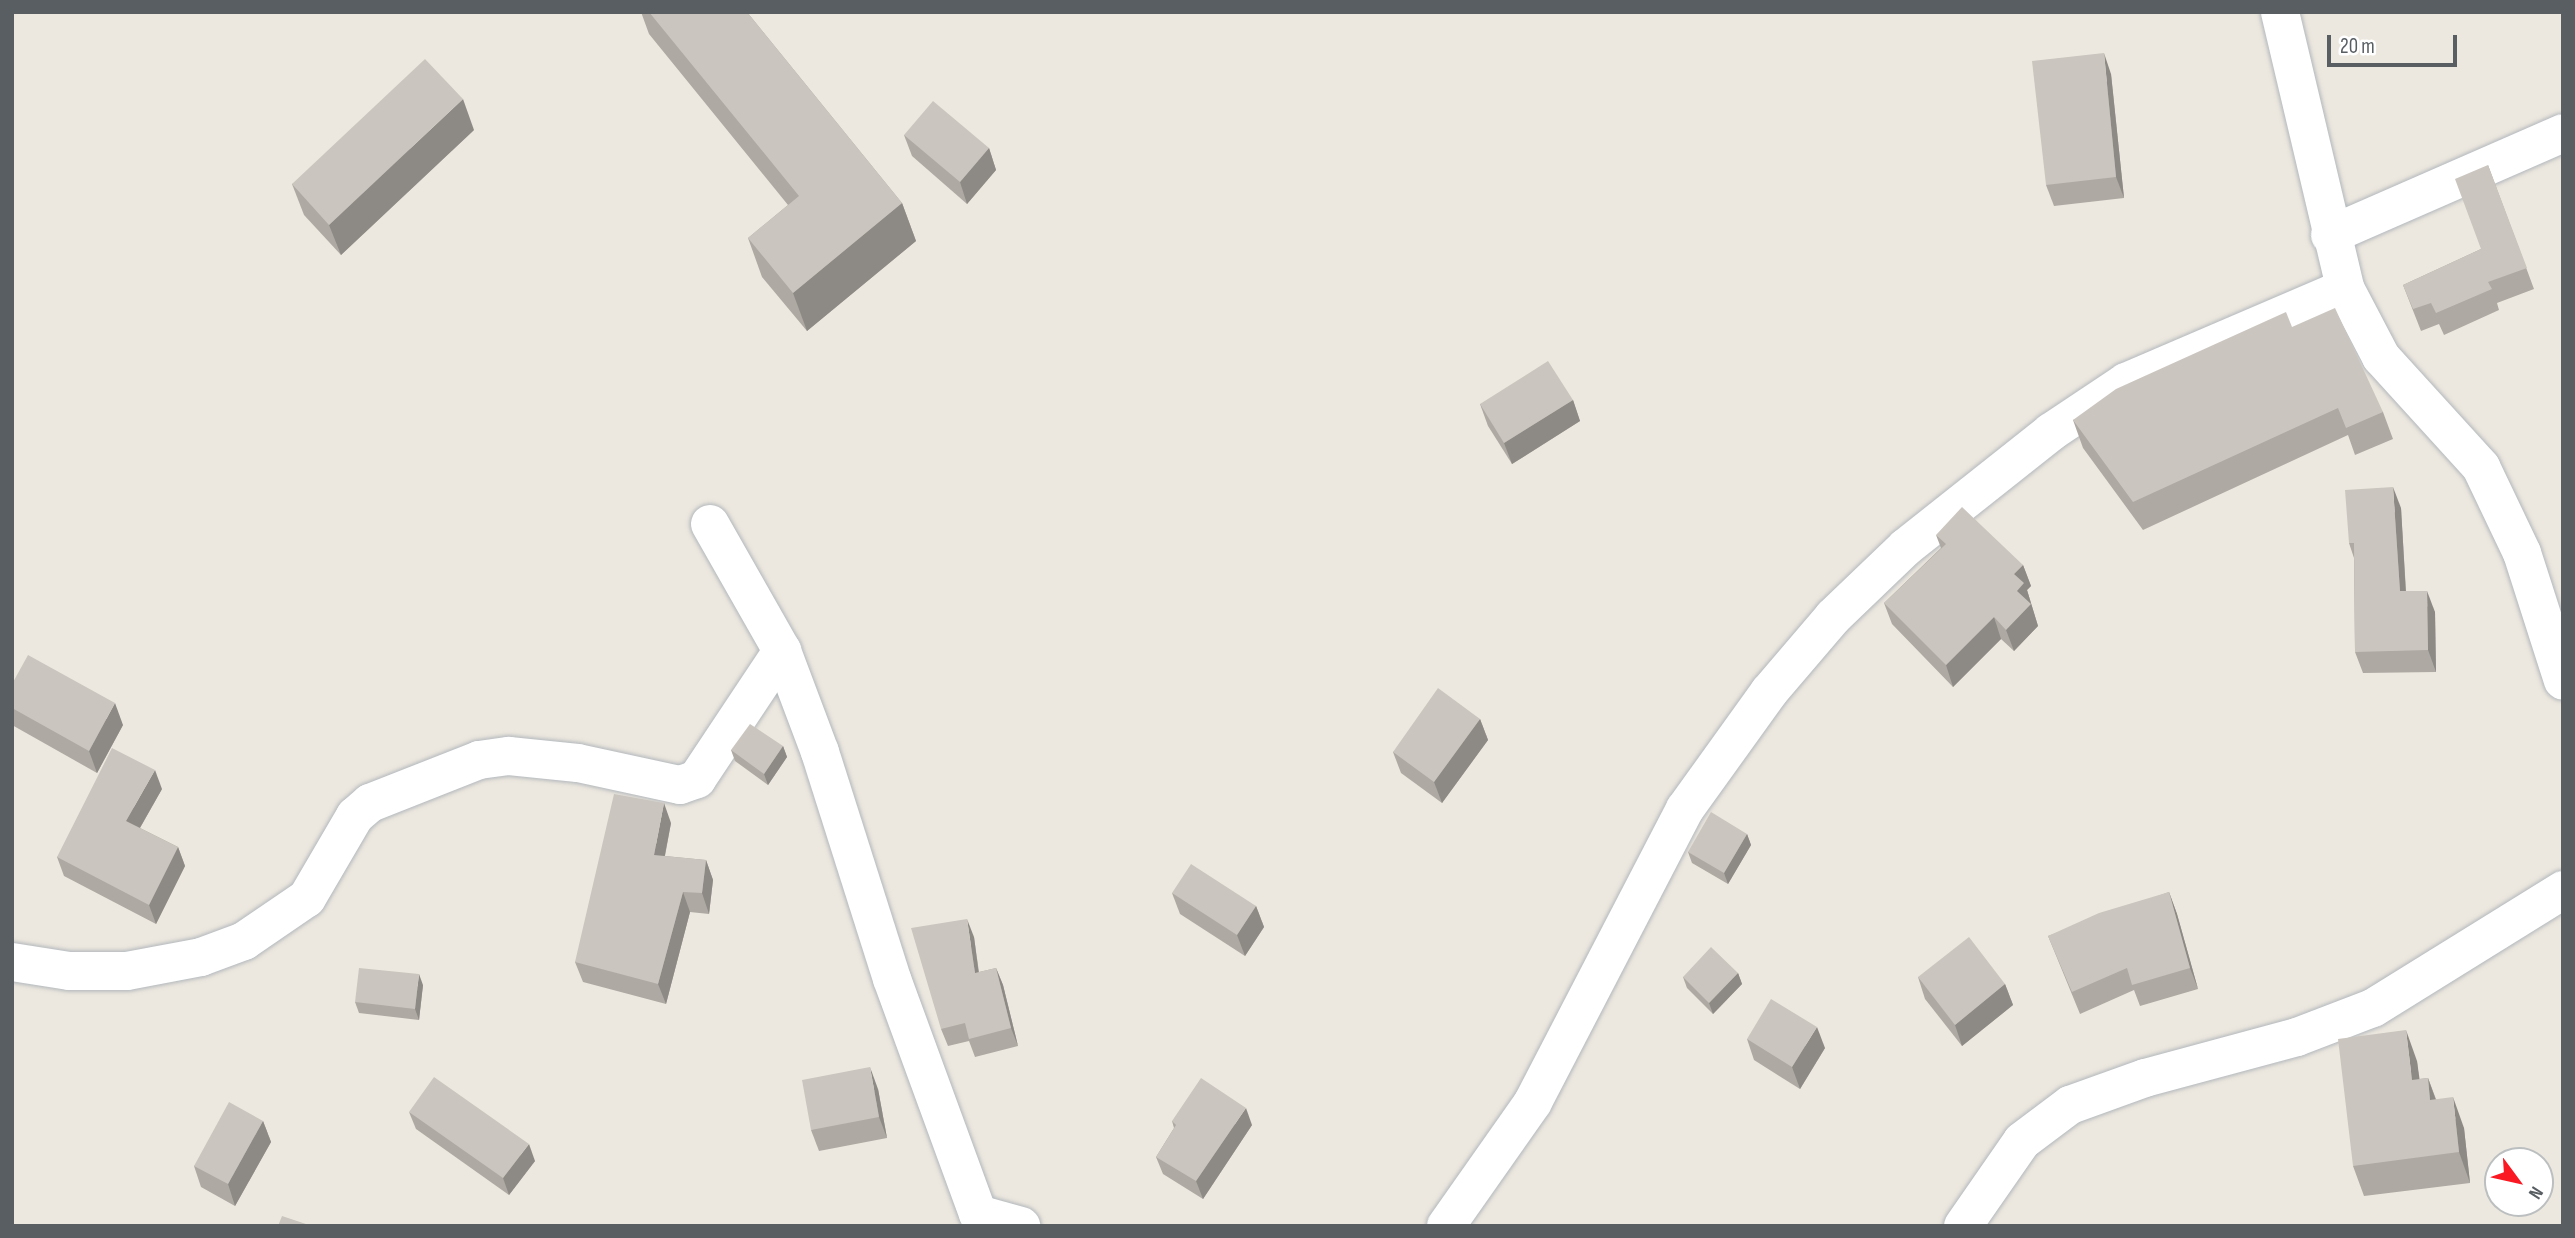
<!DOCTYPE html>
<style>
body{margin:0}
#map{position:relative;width:2575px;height:1238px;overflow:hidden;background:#ede8df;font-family:"Sofia Sans Condensed",sans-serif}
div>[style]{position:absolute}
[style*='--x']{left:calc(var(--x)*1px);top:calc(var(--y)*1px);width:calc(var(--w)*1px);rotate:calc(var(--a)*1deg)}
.roads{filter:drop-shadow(0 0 2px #b2b7bc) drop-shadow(0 0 2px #b2b7bc)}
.minor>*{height:38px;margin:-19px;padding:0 19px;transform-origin:19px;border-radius:19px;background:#fff}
.wall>*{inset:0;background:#aea9a3}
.shaded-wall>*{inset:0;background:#8d8a85}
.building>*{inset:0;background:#cac5be}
span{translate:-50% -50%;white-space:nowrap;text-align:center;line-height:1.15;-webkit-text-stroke:5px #fff;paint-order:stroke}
.frame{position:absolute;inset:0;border:14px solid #585e62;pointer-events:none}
.north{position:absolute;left:2484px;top:1147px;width:70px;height:70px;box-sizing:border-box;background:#fff;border:2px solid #bcbfc0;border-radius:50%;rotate:123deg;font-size:19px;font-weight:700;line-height:28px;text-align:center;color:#585e62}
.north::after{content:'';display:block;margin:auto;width:24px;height:32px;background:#fa1823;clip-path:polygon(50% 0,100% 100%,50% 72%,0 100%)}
.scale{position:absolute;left:2327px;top:35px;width:130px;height:32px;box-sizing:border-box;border:4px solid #585e62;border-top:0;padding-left:9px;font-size:21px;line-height:24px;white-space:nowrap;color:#585e62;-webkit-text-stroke:5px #fff;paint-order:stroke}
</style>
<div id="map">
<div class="roads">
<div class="minor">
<div style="--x:2280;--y:12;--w:284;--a:76.7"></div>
<div style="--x:2345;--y:288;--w:78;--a:62.4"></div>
<div style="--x:2381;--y:357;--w:149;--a:47.7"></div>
<div style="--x:2481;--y:467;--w:95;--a:64.5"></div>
<div style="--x:2522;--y:553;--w:134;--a:72.2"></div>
<div style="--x:2330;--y:235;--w:254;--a:-23.6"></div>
<div style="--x:710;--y:524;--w:146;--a:60.4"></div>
<div style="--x:782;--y:651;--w:108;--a:69.4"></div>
<div style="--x:820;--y:752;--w:238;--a:72.4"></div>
<div style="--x:892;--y:979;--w:250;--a:69.9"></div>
<div style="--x:978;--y:1214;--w:45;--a:15.6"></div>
<div style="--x:12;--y:962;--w:58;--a:9"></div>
<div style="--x:69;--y:971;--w:58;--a:0"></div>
<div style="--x:127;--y:971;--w:75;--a:-10.7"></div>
<div style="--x:201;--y:957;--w:46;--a:-20.4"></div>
<div style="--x:244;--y:941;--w:76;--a:-34.3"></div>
<div style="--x:307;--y:898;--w:95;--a:-59.7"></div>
<div style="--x:355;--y:816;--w:20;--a:-41"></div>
<div style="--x:370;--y:803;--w:117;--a:-21.5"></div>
<div style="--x:479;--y:760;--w:30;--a:-8"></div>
<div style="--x:509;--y:756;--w:69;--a:5.8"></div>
<div style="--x:578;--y:763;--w:104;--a:12.2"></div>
<div style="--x:680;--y:785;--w:18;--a:-19"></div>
<div style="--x:697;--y:779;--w:154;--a:-56.4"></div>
<div style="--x:1446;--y:1226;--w:151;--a:-54.9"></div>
<div style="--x:1533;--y:1102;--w:330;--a:-62.6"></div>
<div style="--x:1685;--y:809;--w:144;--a:-54.3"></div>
<div style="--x:1769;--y:692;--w:99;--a:-49.5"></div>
<div style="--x:1833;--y:617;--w:101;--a:-43.8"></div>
<div style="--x:1906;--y:547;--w:185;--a:-38.4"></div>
<div style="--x:2051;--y:432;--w:90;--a:-33.7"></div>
<div style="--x:2126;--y:382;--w:238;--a:-23.2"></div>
<div style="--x:1963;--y:1226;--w:103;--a:-55.2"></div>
<div style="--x:2022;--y:1141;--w:60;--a:-36.9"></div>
<div style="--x:2070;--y:1105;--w:80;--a:-19.8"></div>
<div style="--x:2145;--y:1078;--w:157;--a:-15.1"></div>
<div style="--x:2297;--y:1037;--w:81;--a:-20.9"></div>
<div style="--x:2373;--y:1008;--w:224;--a:-31.8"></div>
</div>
</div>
<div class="wall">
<div style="clip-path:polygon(641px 12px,747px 12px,902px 203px,916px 241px,807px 331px,762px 277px,748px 238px,788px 205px,649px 34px)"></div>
<div style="clip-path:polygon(2111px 74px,2124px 198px,2054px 206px,2046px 185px)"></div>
<div style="clip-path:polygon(474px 130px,341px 255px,304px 215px,292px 184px)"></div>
<div style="clip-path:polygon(904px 135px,989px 148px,996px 170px,967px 204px,912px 156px)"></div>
<div style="clip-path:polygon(2488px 165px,2534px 289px,2497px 303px,2499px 310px,2444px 335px,2439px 324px,2421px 331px,2403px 285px,2481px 249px)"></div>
<div style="clip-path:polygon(2292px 327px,2383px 412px,2393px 439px,2355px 455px,2348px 435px,2143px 530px,2083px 448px,2073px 420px)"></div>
<div style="clip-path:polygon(1573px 400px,1580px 421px,1512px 464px,1488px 426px,1480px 404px)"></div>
<div style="clip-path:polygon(2401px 508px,2406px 591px,2435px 612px,2436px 672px,2363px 673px,2355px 652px,2354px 558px,2349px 543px)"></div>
<div style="clip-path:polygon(1936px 535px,2023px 565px,2031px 586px,2027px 590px,2038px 626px,2014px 651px,2001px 639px,1953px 687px,1892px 624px,1884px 603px,1941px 548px)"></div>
<div style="clip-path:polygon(12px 684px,123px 725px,97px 773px,12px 725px)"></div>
<div style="clip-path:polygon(1480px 719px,1488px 740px,1442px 803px,1401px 773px,1393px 752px)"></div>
<div style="clip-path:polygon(783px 746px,787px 757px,768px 785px,735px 761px,731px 750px)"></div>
<div style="clip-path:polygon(162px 789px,140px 828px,178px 847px,185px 866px,156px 924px,64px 876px,57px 857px)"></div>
<div style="clip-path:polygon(671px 823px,665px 856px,706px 860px,713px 880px,709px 914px,690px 912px,666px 1004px,583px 982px,575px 962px)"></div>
<div style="clip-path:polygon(1747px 834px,1751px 845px,1728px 884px,1692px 863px,1688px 852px)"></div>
<div style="clip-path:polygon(2169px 892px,2177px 914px,2198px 989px,2140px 1006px,2134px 990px,2080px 1014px,2048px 936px)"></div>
<div style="clip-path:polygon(1172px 893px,1256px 906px,1264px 927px,1245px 956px,1180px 914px)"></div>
<div style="clip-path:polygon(974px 937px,979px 972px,996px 968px,1003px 985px,1018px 1046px,975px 1057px,969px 1041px,948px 1046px,941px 1029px)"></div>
<div style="clip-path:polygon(1738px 973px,1742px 984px,1713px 1014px,1687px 988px,1683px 977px)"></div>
<div style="clip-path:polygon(1918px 977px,2005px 984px,2013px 1005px,1962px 1046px,1925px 999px)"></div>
<div style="clip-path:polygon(423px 985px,419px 1020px,359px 1013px,355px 1002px)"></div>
<div style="clip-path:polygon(1747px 1039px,1825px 1048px,1800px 1089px,1754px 1060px)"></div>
<div style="clip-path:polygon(2417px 1061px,2419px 1079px,2428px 1078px,2436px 1099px,2464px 1128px,2470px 1183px,2364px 1196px,2353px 1166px)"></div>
<div style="clip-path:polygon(878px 1089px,887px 1138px,819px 1151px,811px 1130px)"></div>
<div style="clip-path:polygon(409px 1112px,535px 1161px,509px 1195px,416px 1129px)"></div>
<div style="clip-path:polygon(263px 1121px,271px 1142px,235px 1206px,201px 1187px,194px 1166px)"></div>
<div style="clip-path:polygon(1172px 1121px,1252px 1125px,1203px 1199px,1163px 1174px,1156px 1157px,1174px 1128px)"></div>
</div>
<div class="shaded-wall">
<div style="clip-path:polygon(2104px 53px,2111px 74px,2124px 198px,2116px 177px)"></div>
<div style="clip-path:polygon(463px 99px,474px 130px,341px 255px,329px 225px)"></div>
<div style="clip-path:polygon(989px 148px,996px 170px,967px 204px,960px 182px)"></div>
<div style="clip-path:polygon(902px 203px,916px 241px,807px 331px,793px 293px)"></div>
<div style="clip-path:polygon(1573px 400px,1580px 421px,1512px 464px,1504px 443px)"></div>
<div style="clip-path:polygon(2393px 487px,2401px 508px,2407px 613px,2400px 591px)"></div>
<div style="clip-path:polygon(2023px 565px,2031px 586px,2027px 590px,2038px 626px,2014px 651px,2006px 630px,2017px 591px,2014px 574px)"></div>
<div style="clip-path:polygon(2427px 591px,2435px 612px,2436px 672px,2428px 650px)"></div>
<div style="clip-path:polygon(1994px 617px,2001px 639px,1953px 687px,1946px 665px)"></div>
<div style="clip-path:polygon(115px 703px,123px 725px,97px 773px,89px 751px)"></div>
<div style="clip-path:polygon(1480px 719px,1488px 740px,1442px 803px,1434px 782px)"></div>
<div style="clip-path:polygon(783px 746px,787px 757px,768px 785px,764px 774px)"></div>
<div style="clip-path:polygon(155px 770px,162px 789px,133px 840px,126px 821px)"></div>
<div style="clip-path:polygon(664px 803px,671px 823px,661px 875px,654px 855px)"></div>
<div style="clip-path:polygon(1747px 834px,1751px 845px,1728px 884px,1724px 873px)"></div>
<div style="clip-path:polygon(178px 847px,185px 866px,156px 924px,149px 905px)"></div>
<div style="clip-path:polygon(706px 860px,713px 880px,709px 914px,702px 893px)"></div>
<div style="clip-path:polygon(683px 892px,690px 912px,666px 1004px,658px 984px)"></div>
<div style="clip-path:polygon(2169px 892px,2177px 914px,2198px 989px,2190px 968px)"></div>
<div style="clip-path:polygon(1256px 906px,1264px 927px,1245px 956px,1237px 935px)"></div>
<div style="clip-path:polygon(967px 919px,974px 937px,981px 991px,975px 973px)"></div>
<div style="clip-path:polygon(996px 968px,1003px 985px,1018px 1046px,1011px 1028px)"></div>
<div style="clip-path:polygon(1738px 973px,1742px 984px,1713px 1014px,1709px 1003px)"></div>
<div style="clip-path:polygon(419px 974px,423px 985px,419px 1020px,415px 1009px)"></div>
<div style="clip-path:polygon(2005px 984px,2013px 1005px,1962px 1046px,1955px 1025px)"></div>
<div style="clip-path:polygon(1817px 1027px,1825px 1048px,1800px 1089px,1792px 1067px)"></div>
<div style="clip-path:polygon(2406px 1030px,2417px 1061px,2424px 1111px,2412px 1080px)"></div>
<div style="clip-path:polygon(870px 1067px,878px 1089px,887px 1138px,879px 1117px)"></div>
<div style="clip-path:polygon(2428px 1078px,2439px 1109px,2430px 1100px)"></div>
<div style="clip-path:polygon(2453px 1097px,2464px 1128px,2470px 1183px,2459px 1152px)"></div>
<div style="clip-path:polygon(1246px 1108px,1252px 1125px,1203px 1199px,1196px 1181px)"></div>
<div style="clip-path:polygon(263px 1121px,271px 1142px,235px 1206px,228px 1184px)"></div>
<div style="clip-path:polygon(529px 1144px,535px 1161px,509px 1195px,503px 1178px)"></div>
</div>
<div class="building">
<div style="clip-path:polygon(649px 12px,747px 12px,902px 203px,793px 293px,748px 238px,799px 196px)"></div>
<div style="clip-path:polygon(2104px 53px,2116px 177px,2046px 185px,2032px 61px)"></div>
<div style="clip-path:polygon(425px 59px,463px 99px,329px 225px,292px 184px)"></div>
<div style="clip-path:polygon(933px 101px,989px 148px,960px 182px,904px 135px)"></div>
<div style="clip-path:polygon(2488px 165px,2527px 268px,2488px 282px,2492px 289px,2436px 313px,2431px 303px,2413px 309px,2403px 285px,2481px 249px,2455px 179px)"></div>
<div style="clip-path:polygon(2335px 308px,2383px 412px,2346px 428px,2338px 408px,2133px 502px,2073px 420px,2116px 389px,2286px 312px,2292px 327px)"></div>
<div style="clip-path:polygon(1548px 361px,1573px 400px,1504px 443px,1480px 404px)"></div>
<div style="clip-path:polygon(2393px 487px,2400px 591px,2427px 591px,2428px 650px,2355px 652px,2354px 543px,2349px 543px,2345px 490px)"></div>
<div style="clip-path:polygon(1962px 507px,2023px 565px,2014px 574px,2024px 583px,2017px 591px,2031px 604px,2006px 630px,1994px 617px,1946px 665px,1884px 603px,1946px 544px,1936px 535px)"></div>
<div style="clip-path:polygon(28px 655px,115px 703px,89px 751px,12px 708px,12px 684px)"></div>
<div style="clip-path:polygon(1438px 688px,1480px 719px,1434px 782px,1393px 752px)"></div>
<div style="clip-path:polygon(750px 724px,783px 746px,764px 774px,731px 750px)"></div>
<div style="clip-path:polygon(112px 748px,155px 770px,126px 821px,178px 847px,149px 905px,57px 857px)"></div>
<div style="clip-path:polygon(614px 794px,664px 803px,654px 855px,706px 860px,702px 893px,683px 892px,658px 984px,575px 962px)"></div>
<div style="clip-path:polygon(1711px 812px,1747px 834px,1724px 873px,1688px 852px)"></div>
<div style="clip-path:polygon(1191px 864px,1256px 906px,1237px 935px,1172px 893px)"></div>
<div style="clip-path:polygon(2169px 892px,2190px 968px,2132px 985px,2127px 968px,2072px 992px,2048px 936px,2099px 913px)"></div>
<div style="clip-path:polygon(967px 919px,975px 973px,996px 968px,1011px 1028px,969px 1039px,965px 1023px,941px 1029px,911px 928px)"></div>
<div style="clip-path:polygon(1969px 937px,2005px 984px,1955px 1025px,1918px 977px)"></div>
<div style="clip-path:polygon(1711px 947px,1738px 973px,1709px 1003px,1683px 977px)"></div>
<div style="clip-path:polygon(359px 968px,419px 974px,415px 1009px,355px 1002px)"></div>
<div style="clip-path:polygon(1771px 999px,1817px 1027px,1792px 1067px,1747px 1039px)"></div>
<div style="clip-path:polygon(2406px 1030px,2412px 1080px,2428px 1078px,2430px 1100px,2453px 1097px,2459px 1152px,2353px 1166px,2338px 1039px)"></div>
<div style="clip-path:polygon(870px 1067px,879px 1117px,811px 1130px,802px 1080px)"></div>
<div style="clip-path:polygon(434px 1077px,529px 1144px,503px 1178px,409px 1112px)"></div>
<div style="clip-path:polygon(1201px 1078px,1246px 1108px,1196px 1181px,1156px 1157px,1176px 1125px,1172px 1121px)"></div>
<div style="clip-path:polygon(229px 1102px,263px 1121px,228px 1184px,194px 1166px)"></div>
<div style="clip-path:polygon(282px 1216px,312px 1226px,278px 1226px)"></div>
</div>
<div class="frame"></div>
<div class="north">N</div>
<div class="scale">20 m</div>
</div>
